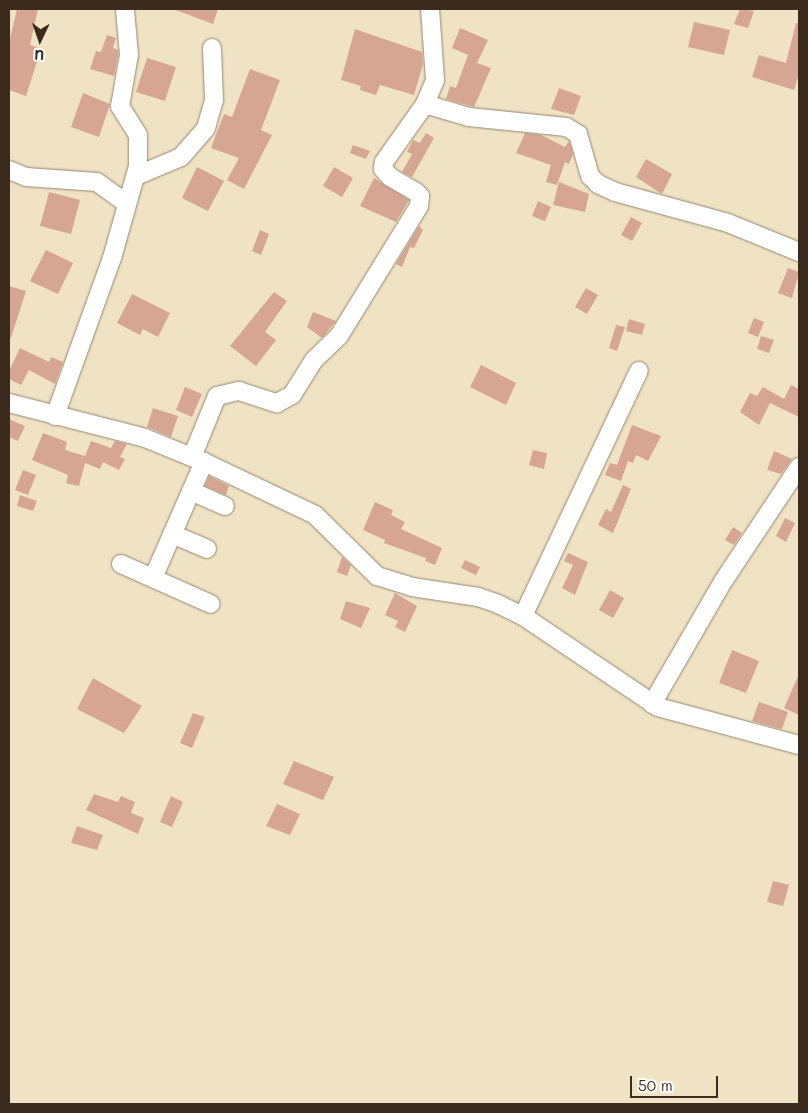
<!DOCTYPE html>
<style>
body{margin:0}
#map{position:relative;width:808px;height:1113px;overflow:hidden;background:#efe3c4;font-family:Mali,sans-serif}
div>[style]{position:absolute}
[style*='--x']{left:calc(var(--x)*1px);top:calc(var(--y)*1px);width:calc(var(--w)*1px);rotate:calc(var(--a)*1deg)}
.building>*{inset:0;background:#d6a693}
.roads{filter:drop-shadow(0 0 1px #958671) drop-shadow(0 0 1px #958671)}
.minor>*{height:18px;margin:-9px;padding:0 9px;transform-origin:9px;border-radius:9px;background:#fff}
span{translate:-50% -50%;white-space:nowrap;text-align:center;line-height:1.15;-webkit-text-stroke:4px #fff;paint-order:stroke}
.frame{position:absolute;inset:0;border:10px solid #3b2a1e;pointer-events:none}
.north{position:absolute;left:15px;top:15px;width:50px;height:50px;-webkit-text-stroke:4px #fff;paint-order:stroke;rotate:183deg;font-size:14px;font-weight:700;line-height:20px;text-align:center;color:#3b2a1e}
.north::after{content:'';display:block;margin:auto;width:18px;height:22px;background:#3b2a1e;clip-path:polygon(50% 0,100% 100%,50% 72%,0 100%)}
.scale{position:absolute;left:630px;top:1076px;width:88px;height:22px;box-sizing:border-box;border:2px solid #3b2a1e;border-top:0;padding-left:6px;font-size:15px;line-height:18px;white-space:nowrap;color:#3b2a1e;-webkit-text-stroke:4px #fff;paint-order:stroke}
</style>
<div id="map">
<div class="building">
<div style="clip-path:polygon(17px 9px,38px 9px,30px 45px,41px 49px,26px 96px,9px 90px,9px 43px)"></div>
<div style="clip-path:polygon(173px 9px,218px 9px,213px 24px)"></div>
<div style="clip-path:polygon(740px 9px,754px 11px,748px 28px,734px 24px)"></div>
<div style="clip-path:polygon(694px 22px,730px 30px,724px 55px,688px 47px)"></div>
<div style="clip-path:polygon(796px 23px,799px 23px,799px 74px,794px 90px,752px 77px,759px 55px,786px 63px)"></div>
<div style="clip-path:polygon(460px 28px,488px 40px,477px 63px,491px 68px,474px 107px,446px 99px,450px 86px,456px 88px,468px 55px,452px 48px)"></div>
<div style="clip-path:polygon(355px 29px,422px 52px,423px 64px,414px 95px,380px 85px,376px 95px,360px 90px,361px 86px,341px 80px)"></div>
<div style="clip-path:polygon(107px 35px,116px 38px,113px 48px,118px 50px,118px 55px,114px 76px,90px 69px,96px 51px,101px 52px)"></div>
<div style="clip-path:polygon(147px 58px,176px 67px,165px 101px,136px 92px)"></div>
<div style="clip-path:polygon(250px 69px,280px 80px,261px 130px,272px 135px,244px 189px,227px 180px,239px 158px,211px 148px,224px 114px,232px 117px)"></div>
<div style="clip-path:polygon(559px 88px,581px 96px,574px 115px,551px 109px)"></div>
<div style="clip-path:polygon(83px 93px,110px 104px,99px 137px,71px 127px)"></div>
<div style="clip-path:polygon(426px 133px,434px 138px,412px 177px,402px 172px,412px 154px,407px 152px,413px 140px,420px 143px)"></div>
<div style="clip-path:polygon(525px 133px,541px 135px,565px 147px,569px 141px,573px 154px,569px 164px,565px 162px,557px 185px,546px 182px,551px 165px,516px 153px)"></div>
<div style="clip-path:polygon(353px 145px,370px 151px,366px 159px,350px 153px)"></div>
<div style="clip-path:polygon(646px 159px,672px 174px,662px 194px,636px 177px)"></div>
<div style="clip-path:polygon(197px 167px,224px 181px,208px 211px,182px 198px)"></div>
<div style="clip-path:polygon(334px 167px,353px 178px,342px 197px,323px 186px)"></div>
<div style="clip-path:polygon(374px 178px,409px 200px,396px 222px,360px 206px)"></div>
<div style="clip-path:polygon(559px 182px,589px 194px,585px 212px,553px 205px)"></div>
<div style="clip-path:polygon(49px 192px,80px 200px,71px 234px,40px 226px)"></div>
<div style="clip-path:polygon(538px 201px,551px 207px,545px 221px,532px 216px)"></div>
<div style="clip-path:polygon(631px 217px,642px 223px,632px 241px,621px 235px)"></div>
<div style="clip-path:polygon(419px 226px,423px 230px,414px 248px,410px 247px,402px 267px,396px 264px)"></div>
<div style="clip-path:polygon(260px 230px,269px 234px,261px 255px,252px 251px)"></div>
<div style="clip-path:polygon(46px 250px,73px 263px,58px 294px,30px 281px)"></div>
<div style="clip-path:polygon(788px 268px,799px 272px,792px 298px,778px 293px)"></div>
<div style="clip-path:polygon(9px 286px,26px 291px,11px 338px,9px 338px)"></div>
<div style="clip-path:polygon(586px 288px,598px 295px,587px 314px,575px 307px)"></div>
<div style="clip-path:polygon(274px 292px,287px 301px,265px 332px,276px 340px,256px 366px,230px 346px)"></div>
<div style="clip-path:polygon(132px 294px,170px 313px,158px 337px,143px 329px,140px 335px,117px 323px)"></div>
<div style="clip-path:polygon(313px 312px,336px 321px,322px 338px,307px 327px)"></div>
<div style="clip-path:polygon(754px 318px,764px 322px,758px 337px,748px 333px)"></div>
<div style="clip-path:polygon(629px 319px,645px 324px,642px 335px,626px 331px)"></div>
<div style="clip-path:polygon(616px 325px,625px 327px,617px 351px,609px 348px)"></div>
<div style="clip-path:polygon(761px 336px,774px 340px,769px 353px,757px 349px)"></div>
<div style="clip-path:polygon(20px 348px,49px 362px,51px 357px,63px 362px,55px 384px,29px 370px,21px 385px,9px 379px,9px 371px)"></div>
<div style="clip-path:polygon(481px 365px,516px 383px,506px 405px,470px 387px)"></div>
<div style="clip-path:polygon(791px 385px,799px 389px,799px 417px,770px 403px,759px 425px,740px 412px,750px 393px,757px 396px,763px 387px,784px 399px)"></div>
<div style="clip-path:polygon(185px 387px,202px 394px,192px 417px,176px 410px)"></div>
<div style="clip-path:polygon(153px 408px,178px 416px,171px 437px,147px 427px)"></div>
<div style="clip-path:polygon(9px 419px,25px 426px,18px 441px,9px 437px)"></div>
<div style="clip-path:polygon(632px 425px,661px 436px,648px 461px,636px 455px,633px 463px,628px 461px,621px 481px,605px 475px,610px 463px,617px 465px)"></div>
<div style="clip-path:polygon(43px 433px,67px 442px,65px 450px,85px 456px,91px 441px,111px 448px,115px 441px,127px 444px,120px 457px,125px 459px,119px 470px,103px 462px,100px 469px,85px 463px,79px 486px,66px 483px,68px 475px,32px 460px)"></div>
<div style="clip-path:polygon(533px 450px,547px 453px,544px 469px,529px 465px)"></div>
<div style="clip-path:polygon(774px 451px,792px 459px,781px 474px,767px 470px)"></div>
<div style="clip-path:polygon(23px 470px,36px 475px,28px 495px,15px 490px)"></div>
<div style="clip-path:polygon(209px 476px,229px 486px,226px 495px,205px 486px)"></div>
<div style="clip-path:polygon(623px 485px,631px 489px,613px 533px,598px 525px,606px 509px,611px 512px)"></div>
<div style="clip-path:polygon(20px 495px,37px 501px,33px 511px,17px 506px)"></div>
<div style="clip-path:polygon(375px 502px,393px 510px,391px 515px,405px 522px,401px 529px,442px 548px,435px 565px,425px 561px,426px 558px,384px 543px,385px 540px,363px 530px)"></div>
<div style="clip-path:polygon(785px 518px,795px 523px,786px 542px,776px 536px)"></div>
<div style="clip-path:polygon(733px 527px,742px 533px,734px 545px,725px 540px)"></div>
<div style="clip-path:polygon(568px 553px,588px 562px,575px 595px,562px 588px,573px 565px,564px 561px)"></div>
<div style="clip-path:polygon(342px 557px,351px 565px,347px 576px,337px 572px)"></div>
<div style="clip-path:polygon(465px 560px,480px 567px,476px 575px,461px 568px)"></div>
<div style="clip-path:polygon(610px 590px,624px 598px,613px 618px,599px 610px)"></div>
<div style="clip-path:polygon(395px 593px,417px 606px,405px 632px,395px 627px,398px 621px,385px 615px)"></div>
<div style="clip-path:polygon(346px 601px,370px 608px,361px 628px,340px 619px)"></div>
<div style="clip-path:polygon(732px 650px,759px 661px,746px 693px,719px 683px)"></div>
<div style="clip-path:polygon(799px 674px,799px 715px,784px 708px)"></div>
<div style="clip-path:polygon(93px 678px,142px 706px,124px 733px,77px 709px)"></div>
<div style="clip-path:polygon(759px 702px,788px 712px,782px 729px,752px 721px)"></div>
<div style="clip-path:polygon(193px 713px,205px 717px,192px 748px,180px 743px)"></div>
<div style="clip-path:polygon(294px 761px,334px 777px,323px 800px,283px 784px)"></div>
<div style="clip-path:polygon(94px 794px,118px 802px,121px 796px,135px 802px,131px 813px,144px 818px,138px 834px,86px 810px)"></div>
<div style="clip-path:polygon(171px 796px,183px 802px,172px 827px,160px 822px)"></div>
<div style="clip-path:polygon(277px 804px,300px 814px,290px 835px,266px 826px)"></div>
<div style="clip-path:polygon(77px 826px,103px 835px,97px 850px,71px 843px)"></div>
<div style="clip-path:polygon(773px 881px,789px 885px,783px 906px,767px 902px)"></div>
</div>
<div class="roads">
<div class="minor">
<div style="--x:425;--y:104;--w:46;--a:16.5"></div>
<div style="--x:469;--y:117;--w:98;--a:5.9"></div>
<div style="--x:566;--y:127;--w:14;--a:30"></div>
<div style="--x:578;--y:134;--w:44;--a:74.1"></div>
<div style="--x:590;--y:176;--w:11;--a:45"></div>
<div style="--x:598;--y:184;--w:19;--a:25"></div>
<div style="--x:615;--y:192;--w:117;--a:15.3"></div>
<div style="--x:728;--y:223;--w:77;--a:22.2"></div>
<div style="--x:9;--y:170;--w:18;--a:22"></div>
<div style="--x:26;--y:177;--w:71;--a:4"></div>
<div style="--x:97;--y:182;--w:37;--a:36"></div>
<div style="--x:136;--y:176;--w:49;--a:-22.9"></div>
<div style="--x:181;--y:157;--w:38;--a:-49"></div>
<div style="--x:206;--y:128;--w:29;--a:-74"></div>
<div style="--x:214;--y:100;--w:52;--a:-92.2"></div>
<div style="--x:9;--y:403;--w:140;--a:14.4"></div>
<div style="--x:145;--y:438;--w:64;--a:22.1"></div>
<div style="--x:204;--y:462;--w:123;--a:25.5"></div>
<div style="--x:315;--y:515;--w:87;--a:44.5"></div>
<div style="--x:377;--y:576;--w:37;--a:17"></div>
<div style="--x:412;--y:587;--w:67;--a:8.6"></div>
<div style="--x:478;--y:597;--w:21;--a:19"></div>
<div style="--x:498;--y:604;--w:28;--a:26"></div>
<div style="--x:523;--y:616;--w:163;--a:34"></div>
<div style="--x:658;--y:707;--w:146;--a:15.1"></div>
<div style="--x:55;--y:416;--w:168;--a:-70.2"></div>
<div style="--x:112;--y:258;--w:96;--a:-74.2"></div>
<div style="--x:138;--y:166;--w:31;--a:-90"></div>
<div style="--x:138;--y:135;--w:34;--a:-122"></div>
<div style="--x:120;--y:106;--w:52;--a:-80"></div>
<div style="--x:129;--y:55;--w:46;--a:-95"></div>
<div style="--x:192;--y:457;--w:66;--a:-67.7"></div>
<div style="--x:217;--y:396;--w:23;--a:-13"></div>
<div style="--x:239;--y:391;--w:40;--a:18"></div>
<div style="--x:277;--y:403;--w:17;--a:-28"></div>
<div style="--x:292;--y:395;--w:41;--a:-57.8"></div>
<div style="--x:314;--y:360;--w:35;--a:-44"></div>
<div style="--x:339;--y:336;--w:153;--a:-58.4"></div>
<div style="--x:419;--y:206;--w:10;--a:-84"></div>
<div style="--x:420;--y:196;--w:6;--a:-135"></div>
<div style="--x:416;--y:192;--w:30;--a:-150"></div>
<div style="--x:390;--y:177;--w:11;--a:-131"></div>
<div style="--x:383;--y:169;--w:7;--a:-82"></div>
<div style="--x:384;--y:162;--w:71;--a:-54.7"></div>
<div style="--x:425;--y:104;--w:26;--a:-67"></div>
<div style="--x:435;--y:80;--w:71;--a:-94"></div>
<div style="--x:191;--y:491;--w:37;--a:24"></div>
<div style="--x:172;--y:534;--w:38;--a:23"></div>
<div style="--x:121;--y:564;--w:98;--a:24"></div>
<div style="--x:153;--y:578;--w:127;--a:-66.3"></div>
<div style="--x:523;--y:616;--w:271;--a:-64.7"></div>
<div style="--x:652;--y:704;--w:143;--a:-59.9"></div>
<div style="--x:724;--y:580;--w:136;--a:-56.4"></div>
</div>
</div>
<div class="frame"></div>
<div class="north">U</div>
<div class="scale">50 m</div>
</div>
